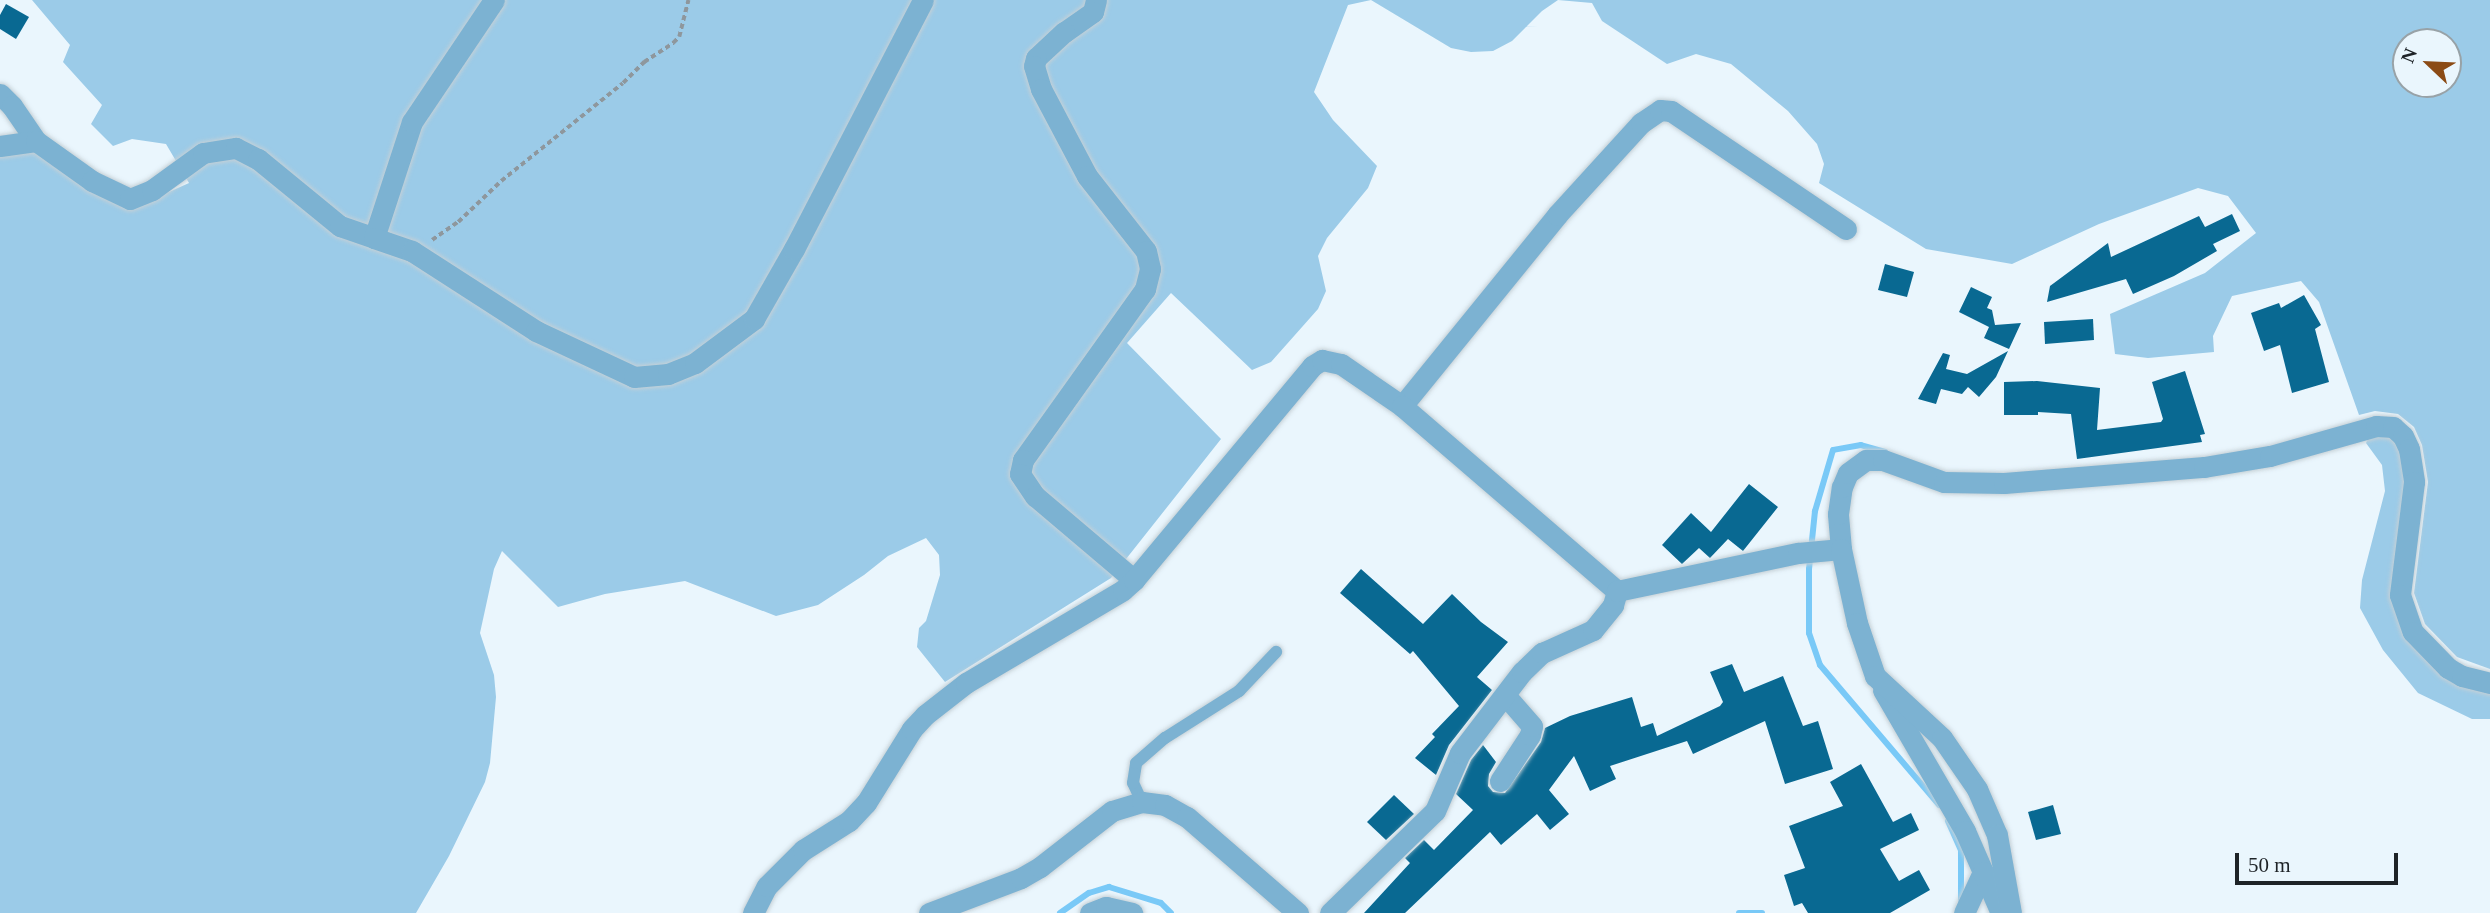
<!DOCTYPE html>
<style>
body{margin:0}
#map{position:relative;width:2490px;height:913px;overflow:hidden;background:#eaf6fd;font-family:"Times New Roman",serif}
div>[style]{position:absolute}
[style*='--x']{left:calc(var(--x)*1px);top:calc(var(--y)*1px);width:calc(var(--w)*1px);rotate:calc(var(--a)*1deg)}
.green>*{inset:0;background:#9bcbe8}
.stream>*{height:6px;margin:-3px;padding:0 3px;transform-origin:3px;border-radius:3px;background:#79c9f7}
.building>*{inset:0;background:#096992}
.path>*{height:3.5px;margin-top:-1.75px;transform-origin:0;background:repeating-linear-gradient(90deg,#8e979d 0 5px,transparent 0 8.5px)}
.roads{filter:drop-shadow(0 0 2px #c5d0d6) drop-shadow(0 0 2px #c5d0d6)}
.lane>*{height:12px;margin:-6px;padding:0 6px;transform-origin:6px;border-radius:6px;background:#7cb2d2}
.street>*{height:21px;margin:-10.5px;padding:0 10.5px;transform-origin:10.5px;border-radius:10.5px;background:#7cb2d2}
span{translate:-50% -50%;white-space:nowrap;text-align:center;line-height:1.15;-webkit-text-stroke:7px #eaf6fd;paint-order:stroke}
.north{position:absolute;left:2392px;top:28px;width:70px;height:70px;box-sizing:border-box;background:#eaf6fd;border:2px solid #98a2a7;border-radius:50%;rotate:293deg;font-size:19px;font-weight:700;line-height:28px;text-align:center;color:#1e2327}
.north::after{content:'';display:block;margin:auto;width:24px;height:32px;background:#8b4b15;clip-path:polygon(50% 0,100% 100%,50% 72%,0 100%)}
.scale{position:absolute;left:2235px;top:853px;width:163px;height:32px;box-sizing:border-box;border:4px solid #1e2327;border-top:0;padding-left:9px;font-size:21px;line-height:24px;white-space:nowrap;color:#1e2327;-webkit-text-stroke:5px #eaf6fd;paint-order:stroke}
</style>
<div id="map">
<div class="green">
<div style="clip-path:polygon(evenodd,32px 0,2490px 0,2490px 669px,2457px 657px,2425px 624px,2414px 593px,2428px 482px,2422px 445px,2414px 427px,2398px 414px,2375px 411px,2359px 415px,2319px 302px,2301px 281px,2232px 296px,2213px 336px,2214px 352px,2148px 358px,2115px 354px,2110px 314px,2205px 273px,2256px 233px,2228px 196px,2198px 188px,2099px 224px,2012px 264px,1926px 249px,1819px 183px,1824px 164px,1817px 144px,1788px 111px,1731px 64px,1696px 54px,1667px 64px,1602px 21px,1592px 3px,1558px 0,1542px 11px,1512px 41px,1493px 51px,1471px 52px,1451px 48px,1371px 0,1348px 5px,1314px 92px,1333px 120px,1377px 166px,1368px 188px,1327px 238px,1318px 256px,1326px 291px,1318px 309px,1271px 362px,1252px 370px,1171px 293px,1127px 343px,1221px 439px,1111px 578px,945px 682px,917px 647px,919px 628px,926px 621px,940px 575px,939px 555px,926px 538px,888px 556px,864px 575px,818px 605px,776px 616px,685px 581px,605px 594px,558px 607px,502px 551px,494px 569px,480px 633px,494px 675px,496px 697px,490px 763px,485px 782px,449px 856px,416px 913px,0 913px,0 156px,33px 151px,87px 190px,131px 209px,189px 183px,166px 144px,132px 139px,113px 146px,91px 124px,102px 105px,63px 62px,70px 45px,32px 0,2406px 42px,2448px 42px,2448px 84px,2406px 84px,2406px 42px)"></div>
<div style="clip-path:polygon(2391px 431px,2406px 450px,2410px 633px,2490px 687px,2490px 719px,2472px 719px,2418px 693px,2383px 650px,2360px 608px,2362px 580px,2385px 491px,2382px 465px,2366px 443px,2369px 436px)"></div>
</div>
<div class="stream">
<div style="--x:1885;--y:452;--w:25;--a:-164"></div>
<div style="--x:1861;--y:445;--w:28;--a:170"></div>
<div style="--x:1833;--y:450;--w:64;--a:106.4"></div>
<div style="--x:1815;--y:511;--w:58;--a:95.9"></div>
<div style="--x:1809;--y:569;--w:64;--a:90"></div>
<div style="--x:1809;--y:633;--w:34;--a:71"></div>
<div style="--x:1820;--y:665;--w:184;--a:49.6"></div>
<div style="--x:1948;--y:821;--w:32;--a:66"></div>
<div style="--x:1961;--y:850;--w:52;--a:90"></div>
<div style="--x:1060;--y:913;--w:35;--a:-35"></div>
<div style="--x:1089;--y:893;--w:21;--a:-17"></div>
<div style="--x:1109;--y:887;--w:54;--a:17.1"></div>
<div style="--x:1161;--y:903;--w:14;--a:45"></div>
<div style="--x:1739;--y:913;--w:23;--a:0"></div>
</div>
<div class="building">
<div style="clip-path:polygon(6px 4px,29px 17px,16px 39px,0 29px,0 15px)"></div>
<div style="clip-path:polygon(2232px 214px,2240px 231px,2213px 244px,2217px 251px,2174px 276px,2133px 294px,2126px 279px,2047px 302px,2050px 286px,2108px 243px,2111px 257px,2199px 216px,2205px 227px)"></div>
<div style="clip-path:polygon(1885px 264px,1914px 272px,1907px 297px,1878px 290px)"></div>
<div style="clip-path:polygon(1971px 287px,1992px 297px,1987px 308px,1992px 310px,1995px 325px,2021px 323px,2009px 349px,1984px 338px,1989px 327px,1959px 312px)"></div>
<div style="clip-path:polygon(2304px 295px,2321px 325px,2315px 329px,2329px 382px,2292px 393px,2280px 345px,2264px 351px,2251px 313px,2279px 303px,2281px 308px)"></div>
<div style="clip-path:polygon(2093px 319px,2094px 340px,2045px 344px,2044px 322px)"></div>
<div style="clip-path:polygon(2008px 351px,1996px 377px,1979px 397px,1968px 387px,1962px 394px,1941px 389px,1936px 404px,1918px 399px,1943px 353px,1950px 355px,1946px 369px,1967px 374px)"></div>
<div style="clip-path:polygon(2185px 371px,2205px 434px,2200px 435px,2202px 442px,2077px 459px,2071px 414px,2038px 412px,2038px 415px,2004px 415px,2004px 382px,2037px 381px,2100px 388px,2097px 430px,2161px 422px,2163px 419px,2152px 382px)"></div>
<div style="clip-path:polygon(1749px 484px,1778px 507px,1743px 551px,1728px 539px,1710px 558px,1699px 548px,1682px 564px,1662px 545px,1691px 513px,1711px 532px)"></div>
<div style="clip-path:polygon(1361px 569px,1423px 624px,1452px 594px,1481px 622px,1508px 642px,1477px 677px,1492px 690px,1449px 745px,1436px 775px,1415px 758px,1435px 737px,1432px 734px,1459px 706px,1413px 651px,1410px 654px,1340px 593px)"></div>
<div style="clip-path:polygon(1732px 664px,1744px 692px,1783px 676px,1803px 726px,1818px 721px,1833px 769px,1785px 784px,1765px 721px,1693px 754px,1687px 741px,1610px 766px,1616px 779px,1590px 791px,1574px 756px,1549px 790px,1569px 814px,1550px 830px,1537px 814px,1501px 845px,1490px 832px,1405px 913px,1364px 913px,1410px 863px,1405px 858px,1424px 840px,1434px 850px,1473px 810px,1456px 794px,1471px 760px,1483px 745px,1496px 762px,1489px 774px,1488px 786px,1493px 792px,1505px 793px,1541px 742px,1545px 728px,1570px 716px,1632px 697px,1641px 727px,1653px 723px,1657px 736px,1720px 706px,1723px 702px,1710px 672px)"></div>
<div style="clip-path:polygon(1861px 764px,1893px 822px,1911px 813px,1919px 830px,1880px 849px,1899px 881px,1919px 870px,1930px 890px,1890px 913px,1808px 913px,1802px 903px,1794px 906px,1784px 875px,1805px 868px,1789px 826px,1843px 806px,1830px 782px)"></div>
<div style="clip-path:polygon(1394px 795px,1414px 814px,1386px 840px,1367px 822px)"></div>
<div style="clip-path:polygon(2053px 805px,2061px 834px,2036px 840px,2028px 812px)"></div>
</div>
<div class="path">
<div style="--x:432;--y:240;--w:32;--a:-35"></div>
<div style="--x:458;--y:222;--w:59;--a:-43.6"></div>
<div style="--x:501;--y:181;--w:156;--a:-38.8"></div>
<div style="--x:623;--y:83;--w:30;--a:-45"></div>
<div style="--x:644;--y:62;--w:35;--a:-33"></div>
<div style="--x:673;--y:43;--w:8;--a:-45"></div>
<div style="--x:679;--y:37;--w:38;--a:-76"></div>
</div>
<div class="roads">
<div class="lane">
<div style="--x:1142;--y:802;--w:21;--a:-115"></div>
<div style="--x:1133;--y:783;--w:20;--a:-81"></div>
<div style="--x:1136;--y:763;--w:38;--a:-41"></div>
<div style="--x:1165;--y:738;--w:88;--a:-32.4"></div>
<div style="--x:1239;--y:691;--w:54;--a:-46.5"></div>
</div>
<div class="street">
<div style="--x:1096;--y:0;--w:12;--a:104"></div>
<div style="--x:1093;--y:12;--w:35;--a:145"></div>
<div style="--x:1064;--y:32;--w:38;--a:137"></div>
<div style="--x:1036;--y:58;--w:8;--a:104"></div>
<div style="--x:1034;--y:66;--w:24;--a:73"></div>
<div style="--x:1041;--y:89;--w:98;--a:62.1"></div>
<div style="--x:1087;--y:176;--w:95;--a:51.8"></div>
<div style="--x:1146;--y:251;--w:18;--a:77"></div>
<div style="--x:1150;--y:269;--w:21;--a:104"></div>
<div style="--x:1145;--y:289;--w:210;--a:125.5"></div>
<div style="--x:1023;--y:460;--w:14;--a:102"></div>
<div style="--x:1020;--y:474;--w:27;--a:56"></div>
<div style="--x:1035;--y:496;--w:130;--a:40.3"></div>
<div style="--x:0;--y:94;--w:17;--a:45"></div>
<div style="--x:12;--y:106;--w:42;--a:55.6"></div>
<div style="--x:0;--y:146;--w:36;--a:-8"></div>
<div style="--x:36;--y:141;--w:69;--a:35.5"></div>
<div style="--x:92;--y:181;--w:42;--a:25.3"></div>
<div style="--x:130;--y:199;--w:24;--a:-22"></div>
<div style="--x:152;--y:190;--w:63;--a:-36"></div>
<div style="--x:203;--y:153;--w:33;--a:-9"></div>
<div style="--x:236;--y:148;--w:25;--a:27"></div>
<div style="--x:258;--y:159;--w:106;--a:39.3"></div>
<div style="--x:340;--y:226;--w:36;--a:19"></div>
<div style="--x:374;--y:238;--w:122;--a:-71.9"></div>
<div style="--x:412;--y:122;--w:147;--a:-56.1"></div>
<div style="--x:374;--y:238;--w:40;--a:18.9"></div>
<div style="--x:412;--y:251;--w:148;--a:32.8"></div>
<div style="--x:536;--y:331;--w:108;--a:25.1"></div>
<div style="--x:634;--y:377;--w:34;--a:-5"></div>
<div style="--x:668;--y:374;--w:29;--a:-22"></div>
<div style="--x:695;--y:363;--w:74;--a:-36.7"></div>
<div style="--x:754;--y:319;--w:81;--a:-60.3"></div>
<div style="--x:794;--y:249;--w:280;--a:-62.6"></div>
<div style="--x:1402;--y:406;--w:246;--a:-50.9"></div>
<div style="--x:1557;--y:215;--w:125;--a:-47.6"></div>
<div style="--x:1641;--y:123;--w:23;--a:-34"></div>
<div style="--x:1660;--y:110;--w:11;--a:5"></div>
<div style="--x:1671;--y:111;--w:211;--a:34"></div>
<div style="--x:1841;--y:549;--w:35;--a:-95"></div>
<div style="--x:1838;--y:514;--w:27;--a:-82"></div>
<div style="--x:1842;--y:487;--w:15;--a:-67"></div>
<div style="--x:1848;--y:473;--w:22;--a:-36"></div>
<div style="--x:1866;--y:460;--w:17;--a:0"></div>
<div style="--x:1883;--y:460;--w:65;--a:19.8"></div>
<div style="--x:1944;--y:482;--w:60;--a:1"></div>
<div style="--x:2004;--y:483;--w:201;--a:-4.6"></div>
<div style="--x:2204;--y:467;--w:67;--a:-9.5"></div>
<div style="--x:2270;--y:456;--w:110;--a:-15.8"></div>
<div style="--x:2376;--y:426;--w:17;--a:3"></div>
<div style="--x:2393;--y:427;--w:13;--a:42"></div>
<div style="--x:2403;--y:436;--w:14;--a:65"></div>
<div style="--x:2409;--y:449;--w:33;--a:81"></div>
<div style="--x:2414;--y:482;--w:114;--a:97.1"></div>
<div style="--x:2400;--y:595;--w:39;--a:71"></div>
<div style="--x:2413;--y:632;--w:50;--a:45.8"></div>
<div style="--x:2448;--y:668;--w:16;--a:30"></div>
<div style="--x:2462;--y:676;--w:29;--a:14"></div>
<div style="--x:1883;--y:690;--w:163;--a:59.8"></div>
<div style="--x:1965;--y:831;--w:45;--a:66.3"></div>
<div style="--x:1983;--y:872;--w:45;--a:114.9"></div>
<div style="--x:1500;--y:781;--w:55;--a:-56.9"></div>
<div style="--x:1530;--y:735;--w:9;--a:-77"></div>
<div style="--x:1532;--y:726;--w:41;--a:-131.1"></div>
<div style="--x:1983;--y:872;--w:45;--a:66.3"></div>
<div style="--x:753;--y:913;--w:30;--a:-63"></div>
<div style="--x:767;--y:886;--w:51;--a:-45"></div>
<div style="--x:803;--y:850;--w:54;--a:-32.2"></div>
<div style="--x:849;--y:821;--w:25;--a:-47"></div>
<div style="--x:866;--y:803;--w:87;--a:-58.1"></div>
<div style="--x:912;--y:729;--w:19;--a:-47"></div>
<div style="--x:925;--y:715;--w:52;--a:-38"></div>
<div style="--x:966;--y:683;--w:182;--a:-30.6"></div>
<div style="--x:1123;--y:590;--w:15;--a:-42"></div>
<div style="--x:1134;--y:580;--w:278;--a:-50.2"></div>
<div style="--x:1312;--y:366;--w:12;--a:-31"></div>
<div style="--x:1322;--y:360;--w:19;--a:12"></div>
<div style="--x:1341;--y:364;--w:74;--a:34.5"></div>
<div style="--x:1402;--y:406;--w:284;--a:40.7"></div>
<div style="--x:929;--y:913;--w:98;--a:-20.8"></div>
<div style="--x:1021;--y:878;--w:22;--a:-30"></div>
<div style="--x:1040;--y:867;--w:91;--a:-37.9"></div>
<div style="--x:1112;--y:811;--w:31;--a:-17"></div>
<div style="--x:1142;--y:802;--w:23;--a:7"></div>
<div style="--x:1165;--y:805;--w:25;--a:29"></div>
<div style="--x:1187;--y:817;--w:147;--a:40.9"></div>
<div style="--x:1090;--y:913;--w:17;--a:-21"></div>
<div style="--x:1106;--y:907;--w:27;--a:13"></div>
<div style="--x:1330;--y:913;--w:146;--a:-44.2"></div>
<div style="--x:1435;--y:811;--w:63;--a:-66.7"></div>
<div style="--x:1460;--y:753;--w:102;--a:-52.6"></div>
<div style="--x:1522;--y:672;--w:28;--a:-44"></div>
<div style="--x:1542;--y:653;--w:56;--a:-24.3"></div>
<div style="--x:1593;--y:630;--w:32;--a:-51"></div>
<div style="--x:1613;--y:605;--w:15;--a:-74"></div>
<div style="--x:1617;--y:591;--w:185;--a:-11.9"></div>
<div style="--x:1798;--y:553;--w:43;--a:-5.3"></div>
<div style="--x:1841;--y:549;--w:76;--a:77.8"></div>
<div style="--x:1857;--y:623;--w:56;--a:71.2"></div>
<div style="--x:1875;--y:676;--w:91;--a:42.8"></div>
<div style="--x:1942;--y:738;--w:62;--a:55.5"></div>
<div style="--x:1977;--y:789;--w:50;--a:66.5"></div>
<div style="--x:1997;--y:835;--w:79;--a:79.8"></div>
</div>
</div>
<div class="north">N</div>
<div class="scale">50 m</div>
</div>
